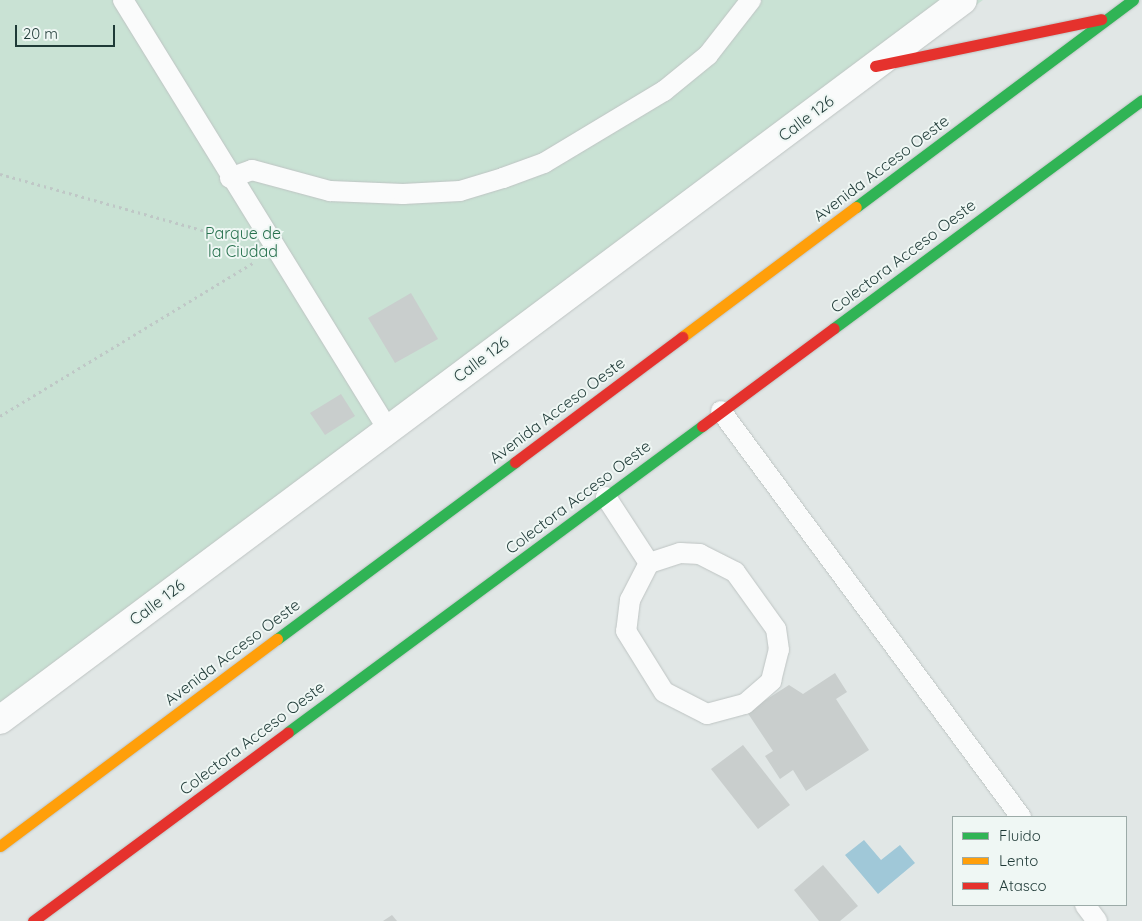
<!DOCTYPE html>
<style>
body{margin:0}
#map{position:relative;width:1142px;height:921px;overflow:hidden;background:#e1e7e6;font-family:Quicksand,sans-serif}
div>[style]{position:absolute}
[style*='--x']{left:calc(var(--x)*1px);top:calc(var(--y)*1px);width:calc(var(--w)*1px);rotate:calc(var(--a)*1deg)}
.green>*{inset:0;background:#c9e2d4}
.water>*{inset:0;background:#a0c8d8}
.building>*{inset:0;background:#c9cecd}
.path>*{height:3px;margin-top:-1.5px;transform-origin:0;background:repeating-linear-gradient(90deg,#bfc7c6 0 2.5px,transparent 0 6.5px)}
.roads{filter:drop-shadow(0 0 1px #bec4c3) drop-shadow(0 0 1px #bec4c3)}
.lane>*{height:20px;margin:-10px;padding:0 10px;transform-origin:10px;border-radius:10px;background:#fafbfb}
.street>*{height:28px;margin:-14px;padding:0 14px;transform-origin:14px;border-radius:14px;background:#fafbfb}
.fast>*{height:11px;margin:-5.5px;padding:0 5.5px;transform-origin:5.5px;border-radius:5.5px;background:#30b455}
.slow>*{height:11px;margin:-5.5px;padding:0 5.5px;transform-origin:5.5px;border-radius:5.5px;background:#ff9f0a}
.jam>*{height:11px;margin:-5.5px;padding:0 5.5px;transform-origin:5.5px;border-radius:5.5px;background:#e5322d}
span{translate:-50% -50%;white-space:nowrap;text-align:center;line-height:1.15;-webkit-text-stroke:4px #eff7f4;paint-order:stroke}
.street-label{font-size:16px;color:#1f3a37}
.park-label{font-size:16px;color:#28724f}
.legend{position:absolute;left:952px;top:816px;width:175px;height:90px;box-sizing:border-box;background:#eff7f4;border:1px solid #9caba8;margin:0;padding:6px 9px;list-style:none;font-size:15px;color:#1f3a37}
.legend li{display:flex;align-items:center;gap:10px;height:25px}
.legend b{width:25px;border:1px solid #9caba8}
.scale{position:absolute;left:15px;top:25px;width:100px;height:22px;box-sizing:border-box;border:2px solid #1f3a37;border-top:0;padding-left:6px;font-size:15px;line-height:18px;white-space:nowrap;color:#1f3a37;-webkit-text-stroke:4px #eff7f4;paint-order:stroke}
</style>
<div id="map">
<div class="green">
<div style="clip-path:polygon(0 0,983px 0,0 720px)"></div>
</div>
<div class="water">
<div style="clip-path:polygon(864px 840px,881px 860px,900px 845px,915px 863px,878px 894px,845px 855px)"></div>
</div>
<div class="building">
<div style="clip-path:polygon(411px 293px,438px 339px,395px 363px,368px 318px)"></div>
<div style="clip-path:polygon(341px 394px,355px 416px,325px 435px,310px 413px)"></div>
<div style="clip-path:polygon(835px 673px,847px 692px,836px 699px,869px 750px,806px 791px,793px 770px,780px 779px,765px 756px,773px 751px,747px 712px,789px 685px,803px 694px)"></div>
<div style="clip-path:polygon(743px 745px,790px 805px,758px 829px,711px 769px)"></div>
<div style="clip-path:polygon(823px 865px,858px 906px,840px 921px,819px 921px,794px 890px)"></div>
<div style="clip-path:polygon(392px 915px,397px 921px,383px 921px)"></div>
</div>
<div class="path">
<div style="--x:0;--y:174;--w:247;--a:15.5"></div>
<div style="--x:0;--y:416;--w:296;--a:-31.2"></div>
</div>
<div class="roads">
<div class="lane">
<div style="--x:123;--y:0;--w:503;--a:58.33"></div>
<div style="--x:230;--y:178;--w:23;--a:-20"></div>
<div style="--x:252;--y:170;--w:81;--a:15.1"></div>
<div style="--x:330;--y:191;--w:73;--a:2.4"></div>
<div style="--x:403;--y:194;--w:57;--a:-3"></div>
<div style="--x:460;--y:191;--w:45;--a:-16.8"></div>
<div style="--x:503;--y:178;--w:44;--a:-20.1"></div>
<div style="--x:544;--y:163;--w:140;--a:-31"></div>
<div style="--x:664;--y:91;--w:57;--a:-39.3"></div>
<div style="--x:708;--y:55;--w:70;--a:-52"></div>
<div style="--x:721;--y:411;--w:505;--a:53.54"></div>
<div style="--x:606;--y:497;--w:79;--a:56.9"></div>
<div style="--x:649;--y:563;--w:42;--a:117.2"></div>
<div style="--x:630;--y:600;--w:31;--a:97"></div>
<div style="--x:626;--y:631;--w:72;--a:58.1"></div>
<div style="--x:664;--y:692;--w:48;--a:27.1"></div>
<div style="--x:707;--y:714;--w:39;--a:-15"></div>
<div style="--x:745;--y:704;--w:35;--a:-41"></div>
<div style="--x:771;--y:681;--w:32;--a:-76"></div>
<div style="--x:779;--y:650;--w:21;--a:-98"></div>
<div style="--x:776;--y:629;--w:70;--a:-125.7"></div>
<div style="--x:735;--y:572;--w:39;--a:-153"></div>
<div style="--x:700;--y:554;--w:20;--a:-177"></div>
<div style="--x:680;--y:553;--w:33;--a:162"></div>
<div style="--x:1085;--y:905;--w:20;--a:53"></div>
</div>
<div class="street">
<div style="--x:0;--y:720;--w:1202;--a:-36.78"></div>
</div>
<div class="fast">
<div style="--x:856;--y:207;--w:346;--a:-36.8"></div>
<div style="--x:834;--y:328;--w:383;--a:-36.5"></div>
<div style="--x:277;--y:639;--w:297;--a:-36.6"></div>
<div style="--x:288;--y:732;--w:515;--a:-36.47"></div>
</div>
<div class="slow">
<div style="--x:682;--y:337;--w:217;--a:-36.8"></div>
<div style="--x:0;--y:846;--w:346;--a:-36.8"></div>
</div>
<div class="jam">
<div style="--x:875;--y:66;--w:231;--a:-11.7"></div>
<div style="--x:702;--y:426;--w:164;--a:-36.6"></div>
<div style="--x:515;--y:462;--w:209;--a:-36.8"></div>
<div style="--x:33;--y:921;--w:317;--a:-36.5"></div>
</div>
</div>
<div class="street-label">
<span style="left:806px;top:118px;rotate:-37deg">Calle 126</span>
<span style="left:881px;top:168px;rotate:-37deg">Avenida Acceso Oeste</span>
<span style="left:903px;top:256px;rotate:-37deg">Colectora Acceso Oeste</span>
<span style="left:481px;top:359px;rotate:-37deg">Calle 126</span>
<span style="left:557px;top:410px;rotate:-37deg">Avenida Acceso Oeste</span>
<span style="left:578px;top:497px;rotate:-37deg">Colectora Acceso Oeste</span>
<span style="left:157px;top:602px;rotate:-37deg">Calle 126</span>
<span style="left:232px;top:652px;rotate:-37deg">Avenida Acceso Oeste</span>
<span style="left:252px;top:738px;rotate:-37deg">Colectora Acceso Oeste</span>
</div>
<div class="park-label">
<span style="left:243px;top:242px">Parque de<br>la Ciudad</span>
</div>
<ul class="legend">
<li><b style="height:6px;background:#30b455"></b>Fluido</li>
<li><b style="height:6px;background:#ff9f0a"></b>Lento</li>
<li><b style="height:6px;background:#e5322d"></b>Atasco</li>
</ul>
<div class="scale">20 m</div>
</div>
